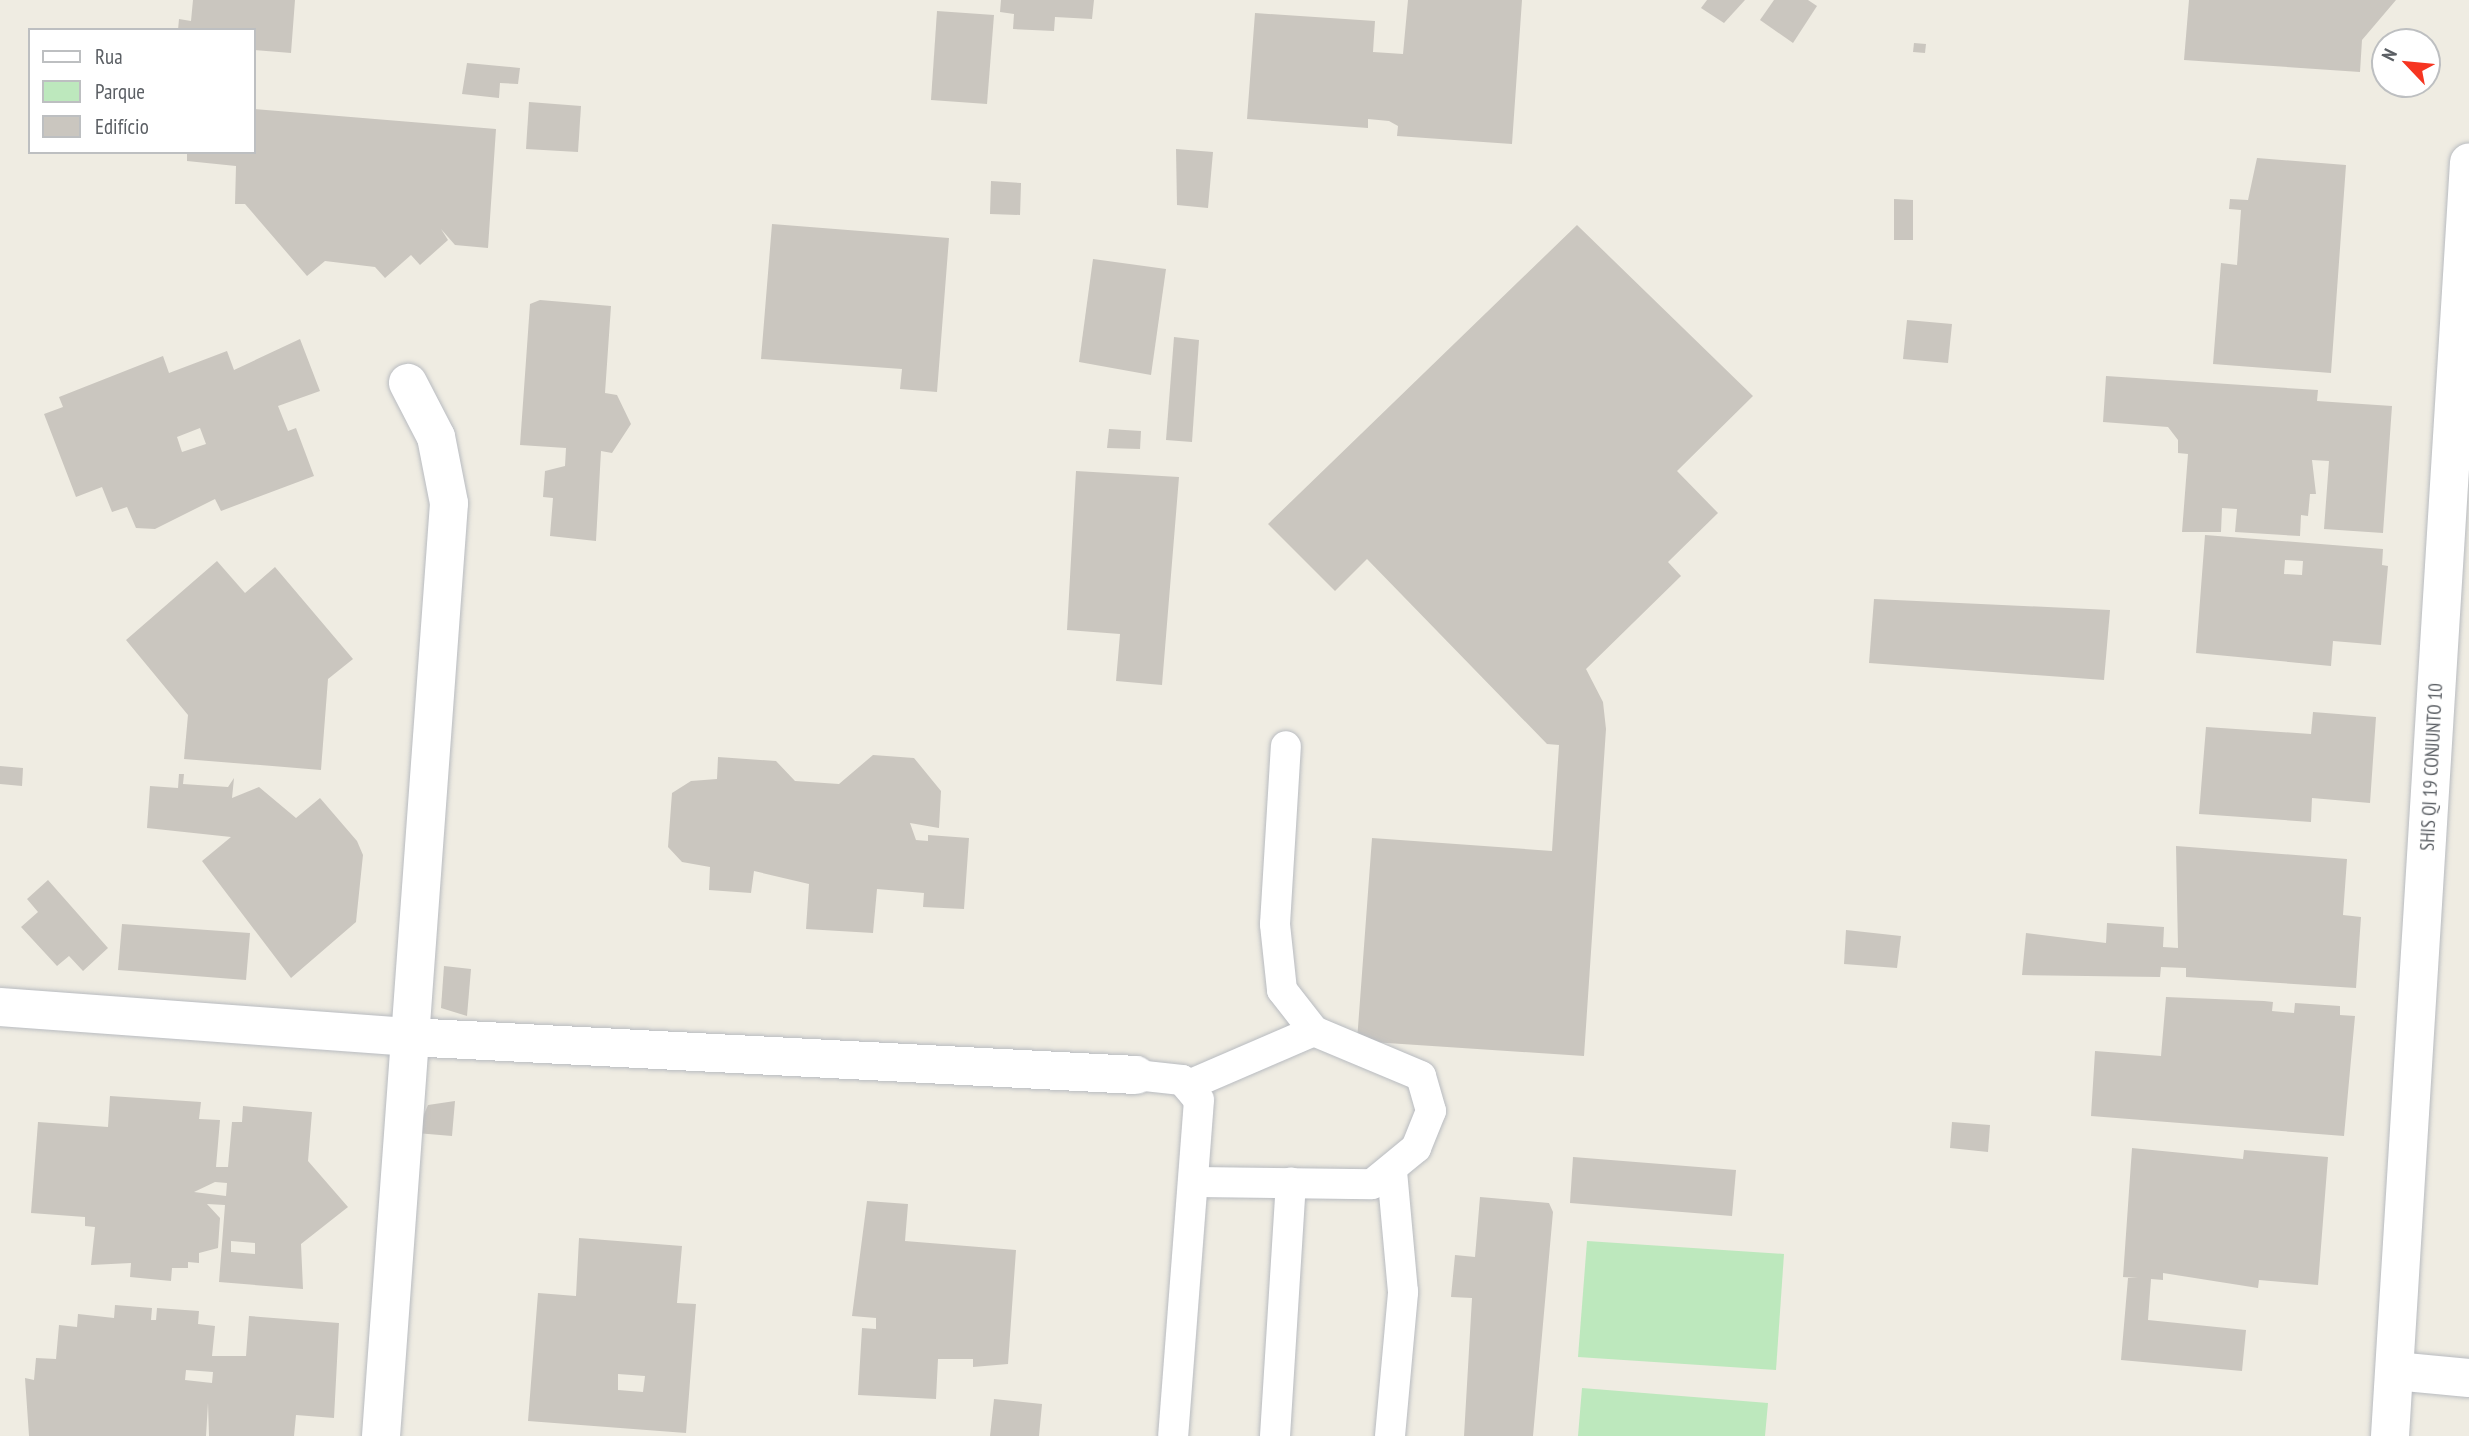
<!DOCTYPE html>
<meta charset="utf-8">
<style>
body{margin:0}
#map{position:relative;width:2469px;height:1436px;overflow:hidden;background:#efece2;font-family:"PT Sans Narrow",sans-serif}
div>[style]{position:absolute}
[style*='--x']{left:calc(var(--x)*1px);top:calc(var(--y)*1px);width:calc(var(--w)*1px);rotate:calc(var(--a)*1deg)}
.green>*{inset:0;background:#bde8bd}
.building>*{inset:0;background:#cac6bf}
.roads{filter:drop-shadow(0 0 2px #b8bbc0) drop-shadow(0 0 2px #b8bbc0)}
.lane>*{height:30px;margin:-15px;padding:0 15px;transform-origin:15px;border-radius:15px;background:#fff}
.street>*{height:38px;margin:-19px;padding:0 19px;transform-origin:19px;border-radius:19px;background:#fff}
span{translate:-50% -50%;white-space:nowrap;text-align:center;line-height:1.15;-webkit-text-stroke:5px #fff;paint-order:stroke}
.street-label{font-size:19px;color:#5b5f64}
.legend{position:absolute;left:28px;top:28px;width:228px;height:126px;box-sizing:border-box;background:#fff;border:2px solid #bdbfc1;margin:0;padding:9px 12px;list-style:none;font-size:21px;color:#5b5f64}
.legend li{display:flex;align-items:center;gap:14px;height:35px}
.legend b{width:35px;border:2px solid #bdbfc1}
.north{position:absolute;left:2371px;top:28px;width:70px;height:70px;box-sizing:border-box;background:#fff;border:2px solid #bdbfc1;border-radius:50%;rotate:296deg;font-size:19px;font-weight:700;line-height:28px;text-align:center;color:#5b5f64}
.north::after{content:'';display:block;margin:auto;width:24px;height:32px;background:#f63521;clip-path:polygon(50% 0,100% 100%,50% 72%,0 100%)}
</style>
<div id="map">
<div class="green">
<div style="clip-path:polygon(1587px 1241px,1784px 1254px,1776px 1370px,1578px 1357px)"></div>
<div style="clip-path:polygon(1582px 1388px,1768px 1403px,1765px 1436px,1578px 1436px)"></div>
</div>
<div class="building">
<div style="clip-path:polygon(193px 0,295px 0,291px 53px,254px 50px,254px 30px,178px 30px,179px 19px,191px 21px)"></div>
<div style="clip-path:polygon(1001px 0,1094px 0,1092px 19px,1055px 17px,1054px 31px,1013px 29px,1014px 14px,1000px 12px)"></div>
<div style="clip-path:polygon(1408px 0,1522px 0,1512px 144px,1397px 136px,1398px 126px,1389px 121px,1368px 119px,1368px 128px,1247px 119px,1255px 13px,1375px 21px,1373px 52px,1403px 54px)"></div>
<div style="clip-path:polygon(1707px 0,1745px 0,1724px 23px,1701px 8px)"></div>
<div style="clip-path:polygon(1774px 0,1808px 0,1817px 6px,1793px 43px,1760px 20px)"></div>
<div style="clip-path:polygon(2189px 0,2396px 0,2362px 40px,2360px 72px,2184px 60px)"></div>
<div style="clip-path:polygon(937px 11px,994px 15px,987px 104px,931px 100px)"></div>
<div style="clip-path:polygon(1914px 43px,1926px 44px,1925px 53px,1913px 52px)"></div>
<div style="clip-path:polygon(467px 63px,520px 68px,518px 84px,500px 83px,499px 98px,462px 94px)"></div>
<div style="clip-path:polygon(529px 102px,581px 106px,578px 152px,526px 149px)"></div>
<div style="clip-path:polygon(254px 109px,496px 129px,488px 248px,455px 245px,441px 229px,448px 240px,420px 265px,411px 255px,385px 278px,375px 267px,325px 261px,307px 276px,245px 204px,235px 204px,236px 166px,187px 161px,187px 152px,254px 152px)"></div>
<div style="clip-path:polygon(1176px 149px,1213px 152px,1208px 208px,1177px 205px)"></div>
<div style="clip-path:polygon(2257px 158px,2346px 165px,2331px 373px,2213px 364px,2221px 263px,2237px 265px,2241px 210px,2229px 209px,2230px 199px,2248px 200px)"></div>
<div style="clip-path:polygon(991px 181px,1021px 183px,1020px 215px,990px 214px)"></div>
<div style="clip-path:polygon(1894px 199px,1913px 200px,1913px 240px,1894px 240px)"></div>
<div style="clip-path:polygon(772px 224px,949px 238px,937px 392px,900px 389px,902px 369px,761px 359px)"></div>
<div style="clip-path:polygon(1577px 225px,1753px 396px,1677px 471px,1718px 513px,1668px 562px,1681px 576px,1586px 669px,1603px 702px,1606px 729px,1584px 1056px,1357px 1041px,1372px 838px,1552px 851px,1559px 745px,1547px 744px,1367px 559px,1335px 591px,1268px 524px)"></div>
<div style="clip-path:polygon(1093px 259px,1166px 269px,1151px 375px,1079px 362px)"></div>
<div style="clip-path:polygon(540px 300px,611px 306px,605px 393px,617px 395px,631px 424px,612px 453px,601px 451px,596px 541px,550px 536px,553px 498px,543px 497px,545px 471px,565px 466px,566px 448px,520px 445px,530px 304px)"></div>
<div style="clip-path:polygon(1907px 320px,1952px 324px,1948px 363px,1903px 359px)"></div>
<div style="clip-path:polygon(1174px 337px,1199px 340px,1192px 442px,1166px 440px)"></div>
<div style="clip-path:polygon(evenodd,300px 339px,320px 391px,278px 406px,288px 431px,296px 428px,314px 476px,221px 511px,215px 499px,155px 529px,136px 528px,127px 507px,112px 512px,102px 487px,76px 497px,44px 414px,63px 407px,59px 397px,163px 356px,169px 373px,227px 351px,234px 370px,300px 339px,200px 428px,206px 444px,182px 452px,177px 437px,200px 428px)"></div>
<div style="clip-path:polygon(2106px 376px,2318px 390px,2317px 401px,2392px 406px,2383px 533px,2324px 529px,2329px 461px,2312px 460px,2316px 494px,2310px 494px,2308px 516px,2301px 515px,2300px 536px,2235px 532px,2237px 509px,2222px 508px,2221px 532px,2182px 532px,2188px 454px,2178px 453px,2178px 440px,2168px 427px,2103px 422px)"></div>
<div style="clip-path:polygon(1109px 429px,1141px 431px,1140px 449px,1107px 448px)"></div>
<div style="clip-path:polygon(1076px 471px,1179px 477px,1162px 685px,1116px 681px,1120px 634px,1067px 630px)"></div>
<div style="clip-path:polygon(evenodd,2205px 535px,2383px 549px,2382px 565px,2388px 566px,2381px 645px,2333px 641px,2331px 666px,2196px 653px,2205px 535px,2285px 560px,2303px 561px,2302px 575px,2284px 574px,2285px 560px)"></div>
<div style="clip-path:polygon(217px 561px,245px 593px,275px 567px,353px 659px,328px 679px,321px 770px,184px 759px,188px 715px,126px 640px)"></div>
<div style="clip-path:polygon(1874px 599px,2110px 610px,2104px 680px,1869px 663px)"></div>
<div style="clip-path:polygon(2313px 712px,2376px 717px,2370px 803px,2312px 798px,2311px 822px,2199px 814px,2206px 727px,2311px 734px)"></div>
<div style="clip-path:polygon(873px 755px,914px 758px,941px 791px,939px 828px,910px 823px,916px 840px,928px 841px,928px 835px,969px 838px,964px 909px,923px 907px,924px 893px,877px 889px,873px 933px,806px 929px,809px 884px,754px 871px,751px 893px,709px 890px,710px 867px,682px 862px,668px 847px,672px 793px,691px 781px,717px 779px,718px 757px,776px 761px,795px 781px,839px 784px)"></div>
<div style="clip-path:polygon(0 766px,23px 768px,22px 786px,0 784px)"></div>
<div style="clip-path:polygon(179px 774px,184px 774px,183px 784px,228px 787px,234px 778px,232px 798px,259px 787px,296px 818px,320px 798px,357px 841px,363px 855px,356px 922px,291px 978px,202px 861px,231px 837px,147px 828px,150px 786px,178px 788px)"></div>
<div style="clip-path:polygon(2176px 846px,2347px 859px,2343px 915px,2361px 917px,2356px 988px,2186px 977px,2186px 968px,2161px 967px,2160px 977px,2022px 975px,2026px 933px,2106px 943px,2107px 923px,2164px 927px,2163px 947px,2178px 948px)"></div>
<div style="clip-path:polygon(48px 880px,108px 948px,83px 971px,69px 956px,57px 966px,21px 927px,38px 912px,27px 899px)"></div>
<div style="clip-path:polygon(122px 924px,250px 933px,246px 980px,118px 970px)"></div>
<div style="clip-path:polygon(1846px 930px,1901px 936px,1897px 968px,1844px 964px)"></div>
<div style="clip-path:polygon(444px 966px,471px 969px,467px 1016px,441px 1008px)"></div>
<div style="clip-path:polygon(2166px 997px,2264px 1001px,2273px 1002px,2272px 1011px,2294px 1013px,2295px 1003px,2340px 1006px,2340px 1015px,2355px 1016px,2344px 1136px,2091px 1116px,2095px 1051px,2161px 1056px)"></div>
<div style="clip-path:polygon(evenodd,110px 1096px,201px 1102px,199px 1119px,220px 1120px,216px 1167px,228px 1167px,232px 1122px,242px 1122px,243px 1106px,312px 1112px,308px 1161px,348px 1207px,301px 1244px,303px 1289px,219px 1282px,225px 1205px,207px 1204px,220px 1218px,218px 1248px,199px 1253px,199px 1263px,188px 1262px,188px 1268px,172px 1268px,171px 1281px,130px 1277px,131px 1263px,91px 1265px,95px 1227px,85px 1226px,85px 1217px,31px 1213px,38px 1122px,108px 1127px,110px 1096px,215px 1182px,227px 1183px,226px 1196px,194px 1192px,215px 1182px,110px 1096px,231px 1241px,255px 1243px,255px 1254px,231px 1252px,231px 1241px)"></div>
<div style="clip-path:polygon(455px 1101px,452px 1136px,416px 1133px,428px 1105px)"></div>
<div style="clip-path:polygon(1952px 1122px,1990px 1125px,1988px 1152px,1950px 1148px)"></div>
<div style="clip-path:polygon(2132px 1148px,2243px 1159px,2244px 1150px,2328px 1157px,2318px 1285px,2259px 1280px,2258px 1288px,2163px 1273px,2163px 1280px,2151px 1279px,2148px 1320px,2246px 1330px,2242px 1371px,2121px 1360px,2128px 1278px,2138px 1278px,2123px 1277px)"></div>
<div style="clip-path:polygon(1573px 1157px,1736px 1170px,1732px 1216px,1570px 1203px)"></div>
<div style="clip-path:polygon(1480px 1197px,1549px 1203px,1553px 1212px,1533px 1436px,1464px 1436px,1472px 1298px,1451px 1297px,1455px 1255px,1475px 1257px)"></div>
<div style="clip-path:polygon(867px 1201px,908px 1204px,905px 1241px,1016px 1250px,1008px 1364px,973px 1367px,973px 1359px,938px 1359px,936px 1399px,858px 1395px,862px 1328px,876px 1329px,876px 1318px,852px 1316px)"></div>
<div style="clip-path:polygon(evenodd,579px 1238px,682px 1246px,677px 1303px,696px 1304px,686px 1433px,528px 1421px,538px 1293px,576px 1296px,579px 1238px,618px 1374px,645px 1376px,643px 1392px,618px 1390px,618px 1374px)"></div>
<div style="clip-path:polygon(evenodd,115px 1305px,152px 1308px,151px 1320px,156px 1320px,157px 1308px,199px 1311px,198px 1324px,215px 1326px,212px 1356px,246px 1356px,249px 1316px,339px 1323px,334px 1418px,296px 1415px,294px 1436px,209px 1436px,208px 1403px,206px 1436px,29px 1436px,25px 1378px,34px 1380px,36px 1358px,56px 1359px,59px 1325px,77px 1327px,78px 1314px,114px 1318px,115px 1305px,186px 1370px,213px 1372px,212px 1383px,185px 1380px,186px 1370px)"></div>
<div style="clip-path:polygon(994px 1399px,1042px 1404px,1039px 1436px,990px 1436px)"></div>
</div>
<div class="roads">
<div class="lane">
<div style="--x:1136;--y:1075;--w:46;--a:6.2"></div>
<div style="--x:1182;--y:1080;--w:26;--a:50"></div>
<div style="--x:1199;--y:1100;--w:337;--a:94.4"></div>
<div style="--x:1191;--y:1084;--w:134;--a:-23.3"></div>
<div style="--x:1197;--y:1182;--w:175;--a:0.7"></div>
<div style="--x:1372;--y:1184;--w:57;--a:-39.3"></div>
<div style="--x:1416;--y:1148;--w:40;--a:-68"></div>
<div style="--x:1431;--y:1111;--w:36;--a:-106"></div>
<div style="--x:1421;--y:1076;--w:116;--a:-157.2"></div>
<div style="--x:1314;--y:1031;--w:52;--a:-128"></div>
<div style="--x:1282;--y:990;--w:66;--a:-96.1"></div>
<div style="--x:1275;--y:924;--w:178;--a:-86.5"></div>
<div style="--x:1275;--y:1436;--w:254;--a:-86.4"></div>
<div style="--x:1390;--y:1436;--w:145;--a:-84.8"></div>
<div style="--x:1403;--y:1292;--w:122;--a:-95.2"></div>
</div>
<div class="street">
<div style="--x:0;--y:1007;--w:410;--a:4.2"></div>
<div style="--x:409;--y:1037;--w:728;--a:2.99"></div>
<div style="--x:2395;--y:1371;--w:74;--a:5.4"></div>
<div style="--x:381;--y:1436;--w:935;--a:-85.83"></div>
<div style="--x:449;--y:503;--w:67;--a:-101.1"></div>
<div style="--x:436;--y:437;--w:61;--a:-117.4"></div>
<div style="--x:2390;--y:1436;--w:1276;--a:-86.45"></div>
</div>
</div>
<div class="street-label">
<span style="left:2432px;top:767px;rotate:-87deg">SHIS QI 19 CONJUNTO 10</span>
</div>
<ul class="legend">
<li><b style="height:9px;background:#fff"></b>Rua</li>
<li><b style="height:19px;background:#bde8bd"></b>Parque</li>
<li><b style="height:19px;background:#cac6bf"></b>Edifício</li>
</ul>
<div class="north">N</div>
</div>
